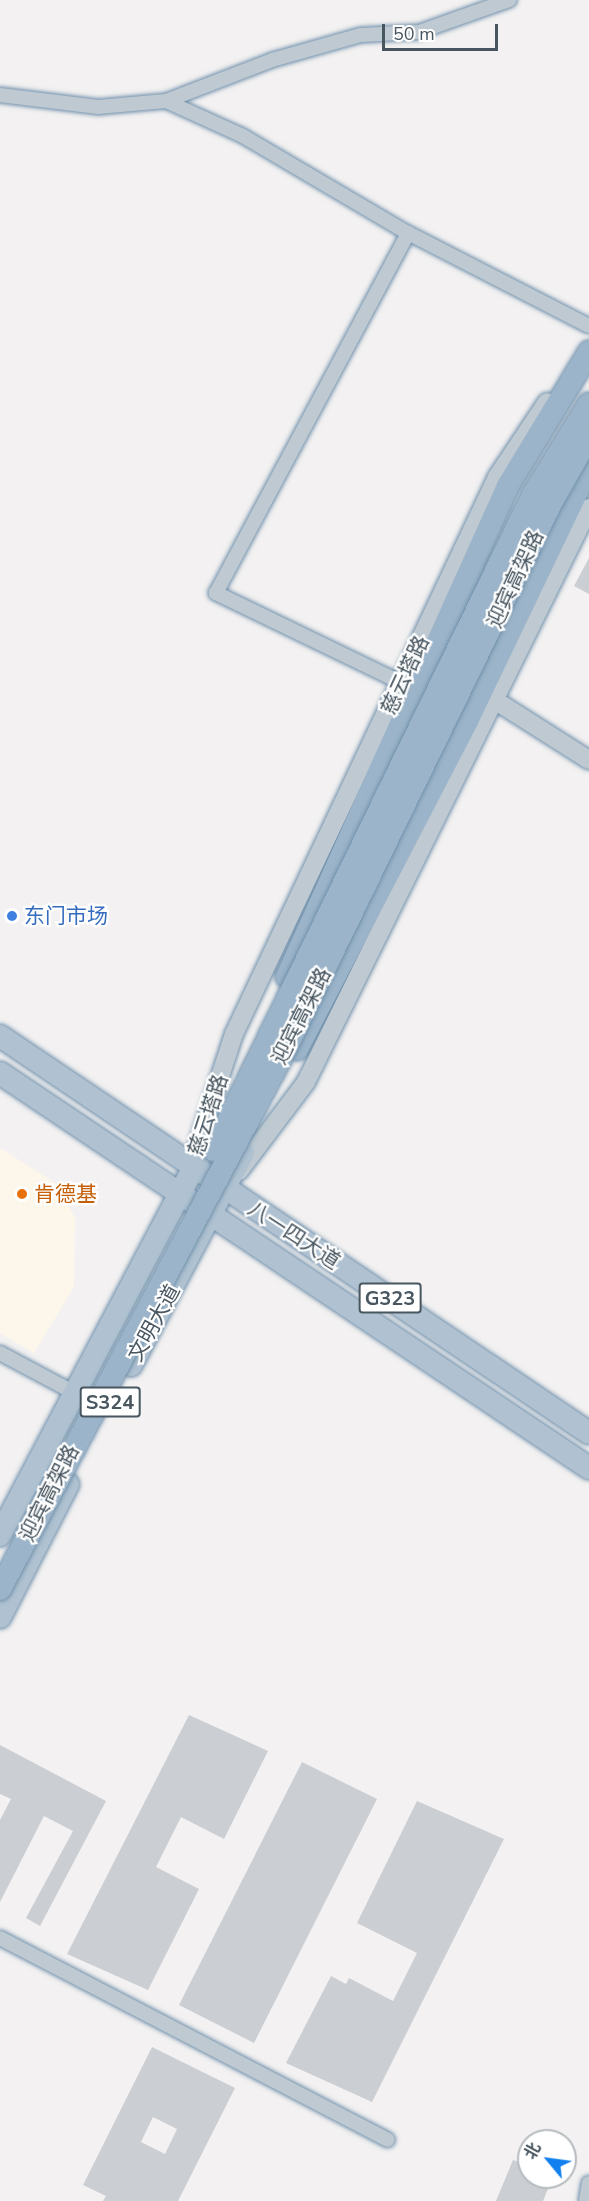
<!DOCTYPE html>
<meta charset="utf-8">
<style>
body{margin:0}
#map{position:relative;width:589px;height:2201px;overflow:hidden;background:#f3f1f1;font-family:"Nunito Sans","Noto Sans SC",sans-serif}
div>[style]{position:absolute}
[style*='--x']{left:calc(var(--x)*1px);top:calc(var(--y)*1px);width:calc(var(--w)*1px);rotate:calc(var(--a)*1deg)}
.commercial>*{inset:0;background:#fdf7eb}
.building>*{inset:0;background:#cbced3}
.roads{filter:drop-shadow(0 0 2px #7292ad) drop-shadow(0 0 2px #7292ad)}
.minor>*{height:14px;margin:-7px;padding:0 7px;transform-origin:7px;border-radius:7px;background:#bec9d1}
.tertiary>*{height:18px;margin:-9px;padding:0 9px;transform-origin:9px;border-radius:9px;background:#bec9d1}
.primary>*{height:22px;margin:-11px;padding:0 11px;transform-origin:11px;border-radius:11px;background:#b0c2d1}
.trunk>*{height:22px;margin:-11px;padding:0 11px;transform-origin:11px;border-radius:11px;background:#9cb4c9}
.bridges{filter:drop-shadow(0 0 2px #7292ad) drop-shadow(0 0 2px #7292ad)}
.trunk-bridge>*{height:22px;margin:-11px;padding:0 11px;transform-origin:11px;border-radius:11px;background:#9cb4c9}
.dots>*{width:16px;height:16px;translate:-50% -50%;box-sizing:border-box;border:3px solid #fff;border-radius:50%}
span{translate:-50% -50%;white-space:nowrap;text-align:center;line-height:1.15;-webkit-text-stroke:4.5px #fff;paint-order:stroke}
.shield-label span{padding:2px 4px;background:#fff;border:2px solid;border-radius:4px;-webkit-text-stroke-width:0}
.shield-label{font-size:20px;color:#485660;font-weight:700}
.street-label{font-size:21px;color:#485660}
.shop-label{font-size:21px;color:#366cbe}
.left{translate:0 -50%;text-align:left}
.food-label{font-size:21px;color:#c56008}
.north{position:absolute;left:517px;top:2129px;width:60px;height:60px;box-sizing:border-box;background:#fff;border:2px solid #b6bbbf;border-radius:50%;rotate:299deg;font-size:16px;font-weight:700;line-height:24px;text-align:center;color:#485660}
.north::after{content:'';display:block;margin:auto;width:21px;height:27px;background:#117fed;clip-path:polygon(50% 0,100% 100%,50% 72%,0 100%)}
.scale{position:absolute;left:382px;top:24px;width:116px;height:27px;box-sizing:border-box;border:3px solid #485660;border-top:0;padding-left:8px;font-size:18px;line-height:21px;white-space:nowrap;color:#485660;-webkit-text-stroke:4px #fff;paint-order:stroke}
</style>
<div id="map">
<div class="commercial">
<div style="clip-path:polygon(0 1148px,57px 1184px,75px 1218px,74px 1287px,34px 1353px,0 1333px)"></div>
</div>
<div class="building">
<div style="clip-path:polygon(589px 558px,589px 594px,574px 586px)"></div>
<div style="clip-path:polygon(189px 1715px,268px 1751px,224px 1839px,181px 1817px,156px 1867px,199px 1889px,148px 1990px,67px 1954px)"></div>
<div style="clip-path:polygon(0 1745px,106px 1801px,40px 1926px,26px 1918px,73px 1831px,44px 1816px,0 1902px,0 1820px,11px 1799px,0 1794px)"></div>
<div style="clip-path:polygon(302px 1762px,377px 1799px,254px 2043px,179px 2005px)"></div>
<div style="clip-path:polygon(417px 1801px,504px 1839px,372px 2102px,286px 2063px,331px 1976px,346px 1984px,349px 1978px,393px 2001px,417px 1953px,357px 1923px)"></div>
<div style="clip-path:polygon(evenodd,152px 2047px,235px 2088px,178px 2201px,103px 2201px,106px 2196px,83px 2185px,152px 2047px,153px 2117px,177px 2129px,165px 2154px,141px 2142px,153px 2117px)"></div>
<div style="clip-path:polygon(513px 2160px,529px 2166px,529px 2177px,553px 2177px,543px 2201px,496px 2201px)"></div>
</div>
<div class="roads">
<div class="minor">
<div style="--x:0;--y:95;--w:99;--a:7"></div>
<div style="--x:98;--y:107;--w:68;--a:-5"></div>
<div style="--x:166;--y:101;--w:85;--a:24.4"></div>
<div style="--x:243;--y:136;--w:191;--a:30.5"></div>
<div style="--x:408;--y:233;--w:203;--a:27.2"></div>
<div style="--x:166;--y:101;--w:114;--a:-21.1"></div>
<div style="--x:272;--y:60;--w:92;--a:-15.7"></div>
<div style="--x:361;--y:35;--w:58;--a:-3"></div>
<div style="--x:419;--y:32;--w:96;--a:-19.6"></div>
<div style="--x:402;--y:683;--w:207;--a:-154.2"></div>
<div style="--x:216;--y:593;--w:408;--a:-61.9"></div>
<div style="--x:0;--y:1353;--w:85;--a:28.1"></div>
<div style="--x:0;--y:1938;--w:437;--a:27.5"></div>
<div style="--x:586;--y:2201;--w:18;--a:-81"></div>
</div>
<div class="tertiary">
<div style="--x:496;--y:701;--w:110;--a:32.4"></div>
<div style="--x:198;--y:1144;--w:116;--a:-71.9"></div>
<div style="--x:234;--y:1034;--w:616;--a:-64.72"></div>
<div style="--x:497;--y:477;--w:90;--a:-56.3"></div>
<div style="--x:239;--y:1171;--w:111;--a:-53"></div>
<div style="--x:306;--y:1082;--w:640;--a:-63.76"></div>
</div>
<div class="primary">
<div style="--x:0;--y:1036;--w:710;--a:33.98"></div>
<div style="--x:0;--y:1073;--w:709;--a:33.85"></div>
<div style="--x:131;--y:1365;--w:240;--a:-62.2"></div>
<div style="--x:0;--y:1535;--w:472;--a:-62.2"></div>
<div style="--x:0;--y:1617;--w:149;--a:-62.9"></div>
</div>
<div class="trunk">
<div style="--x:287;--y:977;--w:538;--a:-65.77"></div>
<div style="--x:508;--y:486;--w:157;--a:-58.8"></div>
<div style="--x:297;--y:1049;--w:369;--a:-62.6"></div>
<div style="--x:467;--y:721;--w:283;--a:-64.4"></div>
</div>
</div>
<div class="bridges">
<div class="trunk-bridge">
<div style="--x:214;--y:1150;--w:729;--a:-64.03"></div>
<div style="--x:533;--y:495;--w:107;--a:-58.4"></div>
<div style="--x:0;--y:1589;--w:599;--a:-62.11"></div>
<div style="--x:280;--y:1060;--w:617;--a:-64.06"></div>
<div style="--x:550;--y:505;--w:79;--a:-60.5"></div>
</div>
</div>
<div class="dots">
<div style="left:12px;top:916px;background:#3f7fe0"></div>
<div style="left:22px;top:1194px;background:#e8710a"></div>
</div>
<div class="shield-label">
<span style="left:390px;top:1298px">G323</span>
<span style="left:110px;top:1402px">S324</span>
</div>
<div class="street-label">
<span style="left:515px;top:579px;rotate:-65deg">迎宾高架路</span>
<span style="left:405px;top:675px;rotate:-65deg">慈云塔路</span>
<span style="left:301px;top:1016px;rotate:-63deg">迎宾高架路</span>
<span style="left:208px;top:1115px;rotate:-72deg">慈云塔路</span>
<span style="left:294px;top:1235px;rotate:33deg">八一四大道</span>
<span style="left:154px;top:1323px;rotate:-61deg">文明大道</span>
<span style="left:49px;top:1493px;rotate:-63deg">迎宾高架路</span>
</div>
<div class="shop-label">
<span class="left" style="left:24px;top:916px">东门市场</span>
</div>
<div class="food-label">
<span class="left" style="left:34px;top:1194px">肯德基</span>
</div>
<div class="north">北</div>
<div class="scale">50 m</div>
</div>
